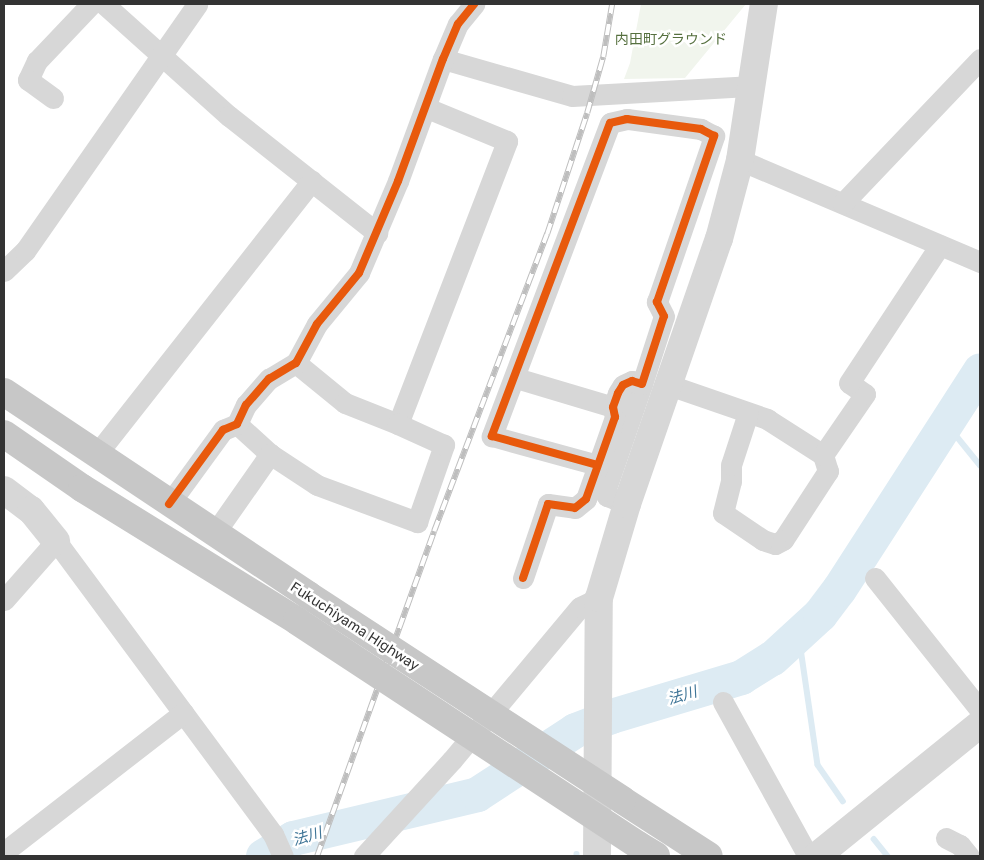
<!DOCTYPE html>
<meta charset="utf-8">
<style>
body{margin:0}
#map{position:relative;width:984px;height:860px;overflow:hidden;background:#fff;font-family:"Golos Text","Noto Sans JP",sans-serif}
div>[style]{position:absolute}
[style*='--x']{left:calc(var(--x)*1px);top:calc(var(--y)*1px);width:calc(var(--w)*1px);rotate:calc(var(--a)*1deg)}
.green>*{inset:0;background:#f1f5ed}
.stream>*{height:5.5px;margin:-2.75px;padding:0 2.75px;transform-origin:2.75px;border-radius:2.75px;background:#ddebf3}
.river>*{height:35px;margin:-17.5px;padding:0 17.5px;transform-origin:17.5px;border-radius:17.5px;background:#ddebf3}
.minor>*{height:21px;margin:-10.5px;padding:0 10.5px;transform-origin:10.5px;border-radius:10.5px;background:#d7d7d7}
.tertiary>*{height:28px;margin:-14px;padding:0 14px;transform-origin:14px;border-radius:14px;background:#d7d7d7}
.trunk>*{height:28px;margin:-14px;padding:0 14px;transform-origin:14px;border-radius:14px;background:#c7c7c7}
.rail>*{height:5.5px;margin-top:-2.75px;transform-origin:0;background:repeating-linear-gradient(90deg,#fff 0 11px,#bebebe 0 22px);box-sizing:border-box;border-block:1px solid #bebebe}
.trunk-bridge>*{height:28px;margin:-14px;padding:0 14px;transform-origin:14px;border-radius:14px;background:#c7c7c7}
.cycleway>*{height:8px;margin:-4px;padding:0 4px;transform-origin:4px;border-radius:4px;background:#e8590c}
span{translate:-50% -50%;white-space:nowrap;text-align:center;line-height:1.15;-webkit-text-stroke:5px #fff;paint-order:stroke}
.park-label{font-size:14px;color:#56703f}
.street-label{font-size:14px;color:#333}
.water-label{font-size:15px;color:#3f7597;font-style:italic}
.frame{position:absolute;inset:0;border:5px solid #333;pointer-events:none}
</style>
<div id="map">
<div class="green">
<div style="clip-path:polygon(641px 4px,746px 4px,685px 78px,624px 79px,630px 63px)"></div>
</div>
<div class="stream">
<div style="--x:946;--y:423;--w:54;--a:51"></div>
<div style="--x:799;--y:635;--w:131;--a:81.7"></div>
<div style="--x:818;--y:765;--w:44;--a:55.2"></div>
<div style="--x:575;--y:730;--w:7;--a:63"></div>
<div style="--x:874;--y:839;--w:22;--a:51"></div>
<div style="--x:577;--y:854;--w:2;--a:90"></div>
</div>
<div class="river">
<div style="--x:263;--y:856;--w:35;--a:-31"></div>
<div style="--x:293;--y:838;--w:189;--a:-13.4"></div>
<div style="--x:477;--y:794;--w:117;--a:-33.1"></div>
<div style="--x:575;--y:730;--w:39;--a:-21"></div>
<div style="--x:611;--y:716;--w:136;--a:-16.7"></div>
<div style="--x:741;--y:677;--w:36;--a:-32"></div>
<div style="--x:772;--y:658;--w:65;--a:-42.5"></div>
<div style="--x:820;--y:614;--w:31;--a:-53"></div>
<div style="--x:839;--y:589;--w:260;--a:-57.2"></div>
</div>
<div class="minor">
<div style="--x:104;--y:4;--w:168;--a:41.9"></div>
<div style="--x:229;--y:116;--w:189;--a:38.3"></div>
<div style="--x:443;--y:59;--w:134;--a:16"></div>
<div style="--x:572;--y:96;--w:177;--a:-3.2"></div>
<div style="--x:53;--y:98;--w:31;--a:-144"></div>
<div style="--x:28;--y:80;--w:21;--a:-65"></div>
<div style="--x:37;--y:61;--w:79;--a:-46.5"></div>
<div style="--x:740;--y:160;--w:261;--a:23"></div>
<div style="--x:843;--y:203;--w:199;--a:-46.4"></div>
<div style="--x:4;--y:271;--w:29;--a:-44"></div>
<div style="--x:25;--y:251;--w:301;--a:-55.1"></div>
<div style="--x:296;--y:363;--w:63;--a:39.2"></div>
<div style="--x:345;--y:403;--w:57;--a:21.6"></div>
<div style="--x:398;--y:424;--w:303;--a:-68.9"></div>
<div style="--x:507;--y:141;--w:87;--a:-157.6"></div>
<div style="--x:516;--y:378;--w:101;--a:16.6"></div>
<div style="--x:669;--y:385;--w:104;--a:19.1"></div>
<div style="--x:767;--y:419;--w:67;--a:32.7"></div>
<div style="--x:823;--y:455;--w:17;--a:73"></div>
<div style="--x:828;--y:471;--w:82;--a:123.1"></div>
<div style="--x:783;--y:540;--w:9;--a:153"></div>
<div style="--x:775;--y:544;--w:13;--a:-162"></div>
<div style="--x:763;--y:540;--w:48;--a:-146"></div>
<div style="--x:723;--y:513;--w:33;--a:-76"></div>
<div style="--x:731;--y:481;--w:16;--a:-90"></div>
<div style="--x:731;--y:465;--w:55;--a:-71.9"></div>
<div style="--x:237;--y:424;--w:45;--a:42.3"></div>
<div style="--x:270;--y:454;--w:56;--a:33.4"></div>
<div style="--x:317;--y:485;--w:107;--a:20.3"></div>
<div style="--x:417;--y:522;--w:82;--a:-70.7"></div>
<div style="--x:444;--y:445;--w:51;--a:-155.5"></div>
<div style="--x:96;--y:455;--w:349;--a:-51.8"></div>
<div style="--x:823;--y:455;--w:74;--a:-55.5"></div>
<div style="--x:865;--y:394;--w:19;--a:-145"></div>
<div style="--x:849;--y:383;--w:165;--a:-56.6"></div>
<div style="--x:169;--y:504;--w:92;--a:-53.9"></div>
<div style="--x:223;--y:430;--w:15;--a:-23"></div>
<div style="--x:237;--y:424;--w:21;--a:-65"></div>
<div style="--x:246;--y:405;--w:35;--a:-49"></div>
<div style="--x:269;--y:379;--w:31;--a:-31"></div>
<div style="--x:296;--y:363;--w:44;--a:-61.7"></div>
<div style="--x:317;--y:324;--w:66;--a:-50.5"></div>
<div style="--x:359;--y:273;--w:100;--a:-67"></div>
<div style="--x:398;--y:181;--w:130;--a:-69.8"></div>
<div style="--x:443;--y:59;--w:38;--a:-67"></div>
<div style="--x:458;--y:24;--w:26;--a:-51"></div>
<div style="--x:627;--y:504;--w:22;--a:-158"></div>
<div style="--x:607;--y:496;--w:5;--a:-112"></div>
<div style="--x:605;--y:491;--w:113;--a:-70.9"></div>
<div style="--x:214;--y:534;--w:98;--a:-55"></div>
<div style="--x:523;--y:578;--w:78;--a:-71.3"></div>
<div style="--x:548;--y:504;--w:27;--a:8"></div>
<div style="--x:575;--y:508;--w:14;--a:-39"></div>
<div style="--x:586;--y:499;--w:87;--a:-70.5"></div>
<div style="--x:615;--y:417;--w:10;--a:-101"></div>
<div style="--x:613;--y:407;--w:15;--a:-70"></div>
<div style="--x:618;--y:393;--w:9;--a:-58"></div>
<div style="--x:623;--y:385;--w:10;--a:-24"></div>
<div style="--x:632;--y:381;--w:10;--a:17"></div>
<div style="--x:642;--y:384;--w:71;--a:-72.1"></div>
<div style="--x:664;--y:316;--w:16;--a:-117"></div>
<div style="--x:657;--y:302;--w:176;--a:-71"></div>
<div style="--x:714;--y:136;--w:15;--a:-152"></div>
<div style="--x:701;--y:129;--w:75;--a:-172.3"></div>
<div style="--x:627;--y:119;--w:17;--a:167"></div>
<div style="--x:610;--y:123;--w:335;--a:110.7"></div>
<div style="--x:492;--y:436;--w:109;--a:15.4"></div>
<div style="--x:875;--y:578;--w:169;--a:51.5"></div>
<div style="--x:4;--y:600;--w:79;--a:-48.6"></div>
<div style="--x:56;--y:541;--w:365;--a:53.5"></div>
<div style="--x:273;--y:834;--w:24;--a:66"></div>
<div style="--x:723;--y:702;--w:176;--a:61.1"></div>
<div style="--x:946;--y:838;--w:16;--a:27"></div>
<div style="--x:960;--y:845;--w:14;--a:51"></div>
<div style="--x:4;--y:852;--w:227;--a:-37.8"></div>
<div style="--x:364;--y:856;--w:130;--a:-47.5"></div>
<div style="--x:452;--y:760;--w:199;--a:-50.1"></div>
<div style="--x:580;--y:607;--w:21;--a:-25"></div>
</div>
<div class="tertiary">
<div style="--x:4;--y:490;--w:34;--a:37"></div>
<div style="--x:31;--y:510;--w:40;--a:51"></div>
<div style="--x:597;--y:856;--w:258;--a:-89.6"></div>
<div style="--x:599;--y:598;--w:98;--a:-73.4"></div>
<div style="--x:627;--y:504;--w:281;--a:-70.9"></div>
<div style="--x:719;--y:239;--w:82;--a:-75.1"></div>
<div style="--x:740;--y:160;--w:158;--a:-81.3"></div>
<div style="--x:817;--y:856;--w:210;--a:-39"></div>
</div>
<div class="trunk">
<div style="--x:4;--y:392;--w:366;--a:33.7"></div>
<div style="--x:4;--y:434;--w:95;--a:34.7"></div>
<div style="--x:82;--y:488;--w:253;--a:31.7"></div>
<div style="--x:622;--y:800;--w:103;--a:32.8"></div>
<div style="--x:638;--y:845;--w:21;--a:31"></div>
</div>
<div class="rail">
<div style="--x:317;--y:856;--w:345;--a:-70.2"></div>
<div style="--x:434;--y:531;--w:318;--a:-69.2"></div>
<div style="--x:547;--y:234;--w:127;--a:-71.7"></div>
<div style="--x:587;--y:113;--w:58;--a:-74.1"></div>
<div style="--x:603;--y:57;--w:54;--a:-80.4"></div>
</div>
<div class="trunk-bridge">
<div style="--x:308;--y:595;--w:375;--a:33.1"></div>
<div style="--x:297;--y:621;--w:408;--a:33.3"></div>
</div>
<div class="cycleway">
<div style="--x:169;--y:504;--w:92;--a:-53.9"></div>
<div style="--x:223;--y:430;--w:15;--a:-23"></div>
<div style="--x:237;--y:424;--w:21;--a:-65"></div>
<div style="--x:246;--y:405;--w:35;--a:-49"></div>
<div style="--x:269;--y:379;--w:31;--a:-31"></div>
<div style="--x:296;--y:363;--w:44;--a:-61.7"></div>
<div style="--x:317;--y:324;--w:66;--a:-50.5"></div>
<div style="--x:359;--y:273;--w:100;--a:-67"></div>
<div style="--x:398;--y:181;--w:130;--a:-69.8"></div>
<div style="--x:443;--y:59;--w:38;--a:-67"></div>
<div style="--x:458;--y:24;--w:26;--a:-51"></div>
<div style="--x:523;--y:578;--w:78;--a:-71.3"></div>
<div style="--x:548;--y:504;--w:27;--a:8"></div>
<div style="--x:575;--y:508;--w:14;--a:-39"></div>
<div style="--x:586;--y:499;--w:87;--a:-70.5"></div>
<div style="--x:615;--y:417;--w:10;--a:-101"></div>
<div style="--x:613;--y:407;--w:15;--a:-70"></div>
<div style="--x:618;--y:393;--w:9;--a:-58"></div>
<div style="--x:623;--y:385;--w:10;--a:-24"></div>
<div style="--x:632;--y:381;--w:10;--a:17"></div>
<div style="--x:642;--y:384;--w:71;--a:-72.1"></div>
<div style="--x:664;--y:316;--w:16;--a:-117"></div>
<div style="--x:657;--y:302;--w:176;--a:-71"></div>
<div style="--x:714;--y:136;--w:15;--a:-152"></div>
<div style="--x:701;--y:129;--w:75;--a:-172.3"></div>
<div style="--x:627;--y:119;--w:17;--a:167"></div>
<div style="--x:610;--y:123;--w:335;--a:110.7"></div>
<div style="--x:492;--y:436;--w:109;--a:15.4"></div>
</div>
<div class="park-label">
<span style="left:671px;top:39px">内田町グラウンド</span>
</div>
<div class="street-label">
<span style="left:355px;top:626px;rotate:33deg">Fukuchiyama Highway</span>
</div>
<div class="water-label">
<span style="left:682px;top:695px;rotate:-17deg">法川</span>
<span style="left:307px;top:836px;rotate:-17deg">法川</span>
</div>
<div class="frame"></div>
</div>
